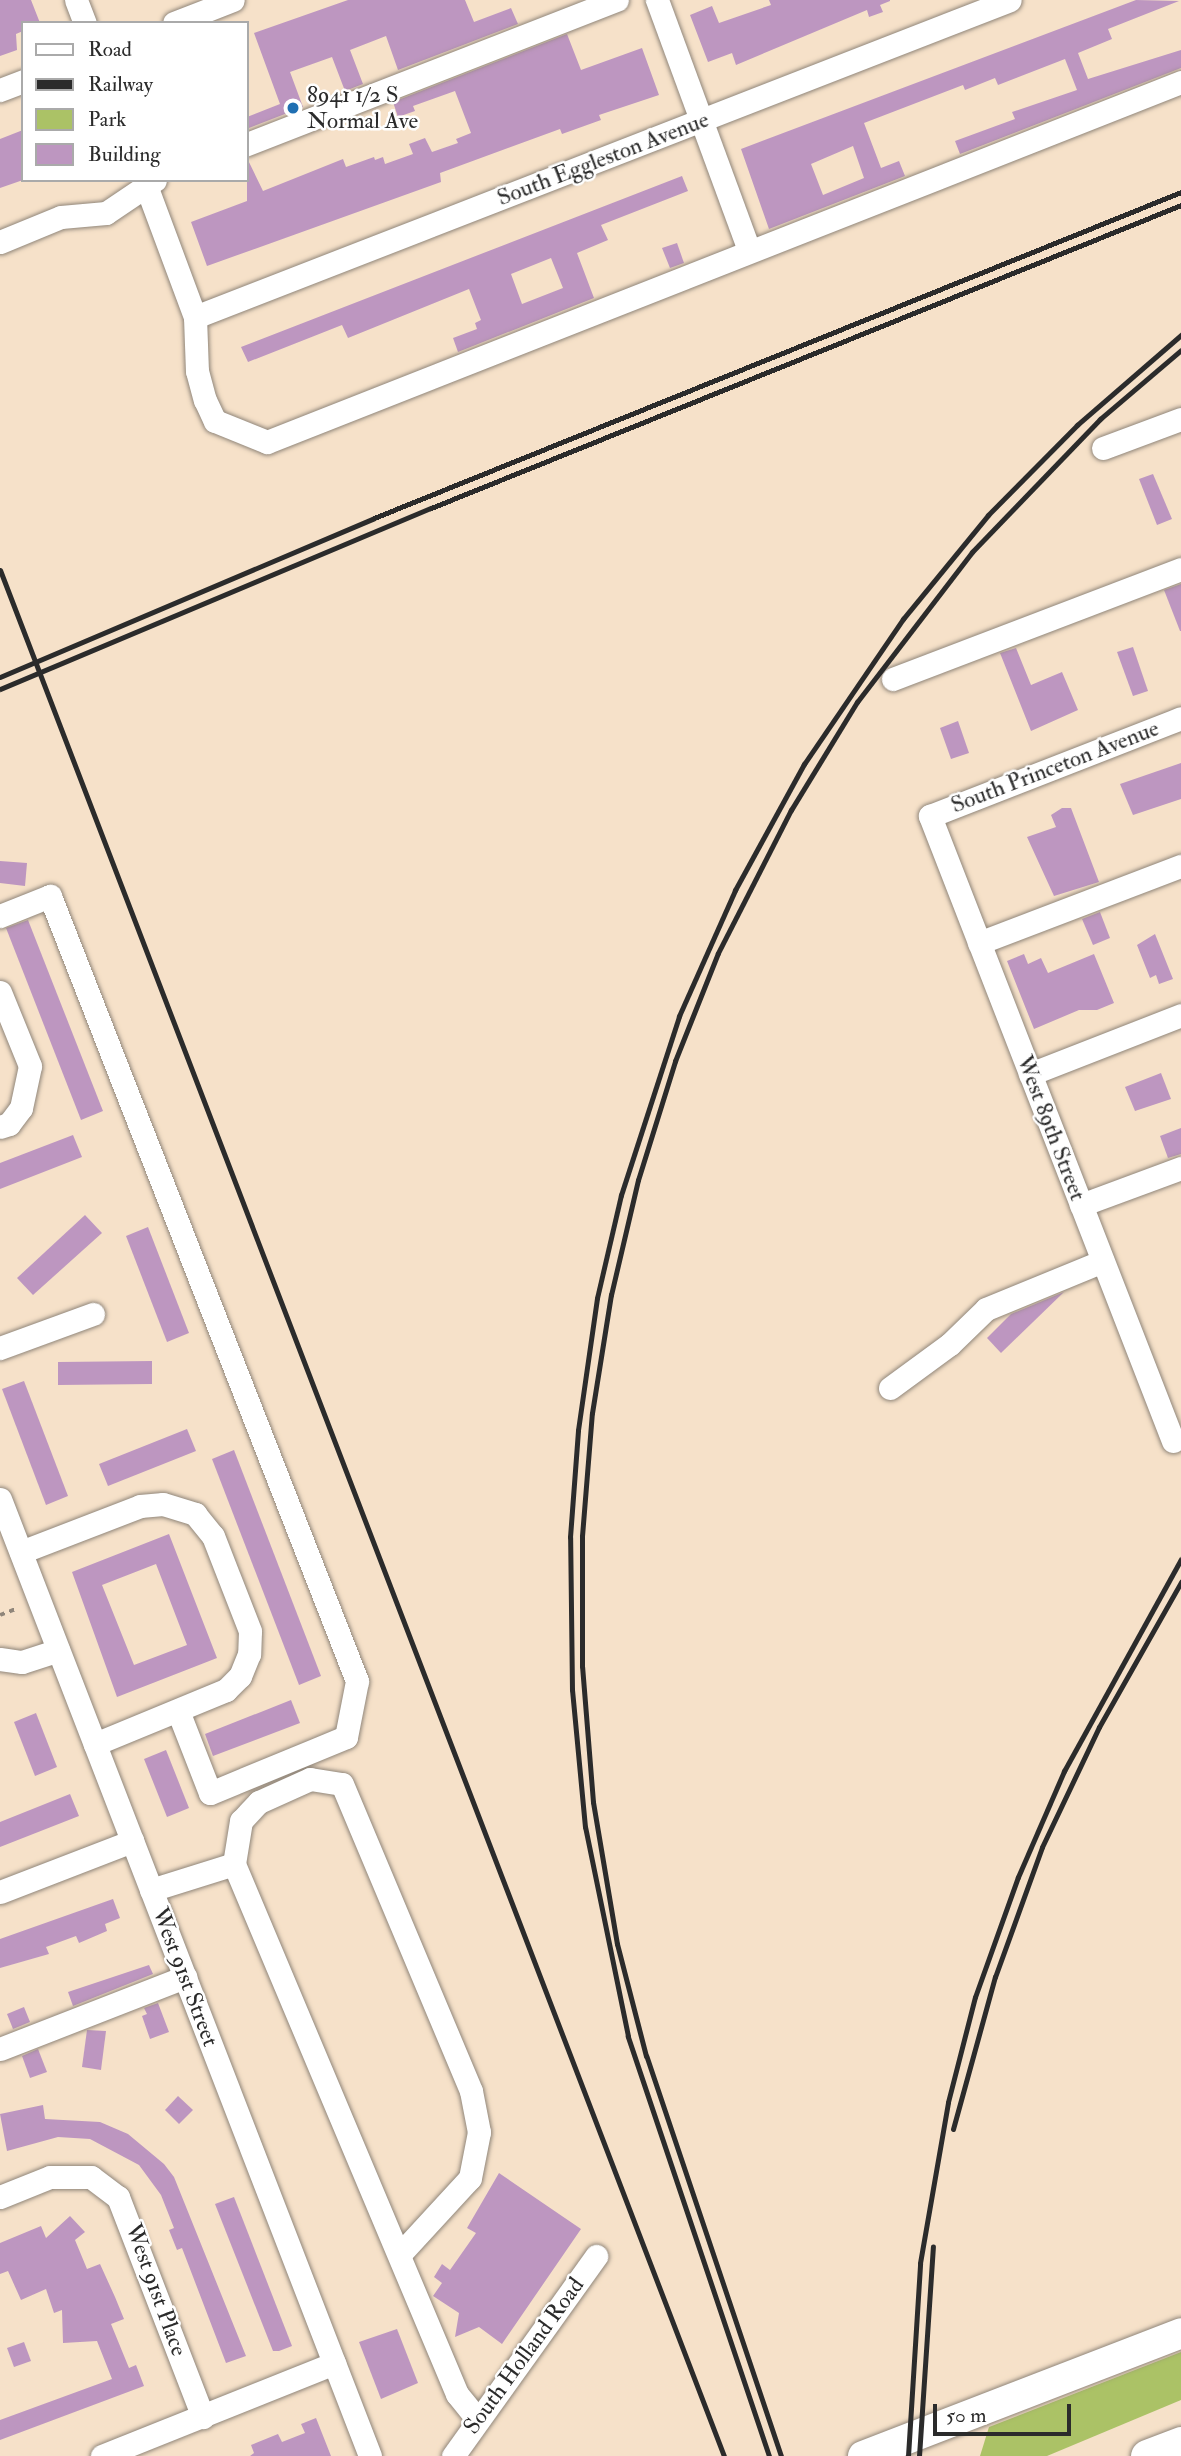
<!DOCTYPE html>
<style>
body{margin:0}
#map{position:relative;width:1181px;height:2456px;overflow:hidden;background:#f6e1c9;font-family:"IM FELL Double Pica",serif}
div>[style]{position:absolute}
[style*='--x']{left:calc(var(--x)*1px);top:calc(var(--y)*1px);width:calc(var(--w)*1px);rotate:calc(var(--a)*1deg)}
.green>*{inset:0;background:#abc266}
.building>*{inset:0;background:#bd96c0}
.path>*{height:3.5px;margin-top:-1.75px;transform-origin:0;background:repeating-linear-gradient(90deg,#90867a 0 5px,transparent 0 10px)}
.roads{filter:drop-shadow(0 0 2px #90867a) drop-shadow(0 0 2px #90867a)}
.minor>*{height:23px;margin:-11.5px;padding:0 11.5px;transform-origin:11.5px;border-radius:11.5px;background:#fff}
.major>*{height:30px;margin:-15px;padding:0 15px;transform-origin:15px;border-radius:15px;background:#fff}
.highway>*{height:33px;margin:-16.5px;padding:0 16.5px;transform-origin:16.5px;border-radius:16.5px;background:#fff}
.rail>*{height:5px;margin:-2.5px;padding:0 2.5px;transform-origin:2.5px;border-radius:2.5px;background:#2b2b2b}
.dots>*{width:19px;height:19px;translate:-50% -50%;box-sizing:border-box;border:4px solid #fff;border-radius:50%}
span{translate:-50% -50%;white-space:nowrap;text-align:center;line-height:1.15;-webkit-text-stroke:5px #fff;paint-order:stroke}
.poi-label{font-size:23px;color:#2b2b2b}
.left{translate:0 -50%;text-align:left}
.street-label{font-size:23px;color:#2b2b2b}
.legend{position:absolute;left:21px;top:21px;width:228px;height:161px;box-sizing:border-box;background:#fff;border:2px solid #aaa;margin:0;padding:9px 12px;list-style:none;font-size:21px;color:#2b2b2b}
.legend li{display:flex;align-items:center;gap:14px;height:35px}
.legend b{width:35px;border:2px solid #aaa}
.scale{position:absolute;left:933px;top:2404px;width:138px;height:32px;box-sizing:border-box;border:4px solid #2b2b2b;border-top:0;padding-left:9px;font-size:21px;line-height:24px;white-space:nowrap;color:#2b2b2b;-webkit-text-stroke:5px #fff;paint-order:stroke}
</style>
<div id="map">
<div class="green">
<div style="clip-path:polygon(1181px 2352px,1181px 2400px,1047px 2456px,980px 2456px,989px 2427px)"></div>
</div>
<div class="building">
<div style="clip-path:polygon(0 0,31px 0,40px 23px,23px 23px,23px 31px,16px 34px,17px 50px,0 56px)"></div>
<div style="clip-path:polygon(348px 0,465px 0,474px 22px,511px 8px,518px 24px,398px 70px,386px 36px,350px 50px,363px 84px,345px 91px,332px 57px,290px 72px,303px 107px,249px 128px,247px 117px,280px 104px,254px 33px)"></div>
<div style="clip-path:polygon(769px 0,890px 0,890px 1px,880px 5px,883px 12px,869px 17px,867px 10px,736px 65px,732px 53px,708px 62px,690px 15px,712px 6px,719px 23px,771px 5px)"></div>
<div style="clip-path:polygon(evenodd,1136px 0,1179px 1px,1108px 29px,1112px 39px,1078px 53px,1088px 79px,1181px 50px,1181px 68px,960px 154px,955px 141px,1015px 119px,1012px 112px,1077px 90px,1065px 59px,998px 85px,995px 78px,965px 90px,963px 85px,864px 123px,881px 168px,899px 161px,905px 176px,769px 229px,741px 149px,1136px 0,853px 146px,864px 178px,823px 195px,811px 164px,853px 146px)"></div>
<div style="clip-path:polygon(567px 34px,581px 70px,642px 48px,659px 95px,599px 115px,601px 120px,562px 134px,560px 129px,440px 173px,441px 182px,207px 266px,191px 222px,247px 201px,247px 158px,263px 191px,343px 159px,346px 167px,374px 157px,375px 160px,383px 157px,385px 164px,413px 154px,409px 144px,425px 138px,432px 152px,458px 143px,456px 139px,471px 133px,455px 91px,413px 106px,415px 111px,398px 117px,393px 102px)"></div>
<div style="clip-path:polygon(23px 130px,23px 180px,0 188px,0 139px)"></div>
<div style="clip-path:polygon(evenodd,682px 176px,688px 191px,601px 225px,608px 240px,577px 253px,594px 298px,458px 352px,453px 338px,477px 329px,475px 323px,481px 320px,469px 289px,348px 338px,342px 325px,248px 362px,241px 347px,682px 176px,551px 258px,563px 288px,522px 304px,511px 274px,551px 258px)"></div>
<div style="clip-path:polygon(677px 243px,684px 263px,670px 268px,662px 248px)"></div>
<div style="clip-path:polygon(1153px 474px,1172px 519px,1157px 525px,1139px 479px)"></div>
<div style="clip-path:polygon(1181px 584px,1181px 631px,1180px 631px,1164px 590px)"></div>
<div style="clip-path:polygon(1133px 647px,1148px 691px,1133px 696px,1117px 652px)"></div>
<div style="clip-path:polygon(1016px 648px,1031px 685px,1062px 672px,1078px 710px,1031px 731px,1000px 653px)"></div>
<div style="clip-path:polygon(958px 721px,969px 753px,951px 759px,940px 728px)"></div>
<div style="clip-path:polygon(1181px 763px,1181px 799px,1133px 815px,1120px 784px)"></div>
<div style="clip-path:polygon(1062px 808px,1071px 808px,1099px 882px,1054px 896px,1027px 837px,1056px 827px,1051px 815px)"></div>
<div style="clip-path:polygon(0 861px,27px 863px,25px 886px,0 883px)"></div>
<div style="clip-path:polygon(1100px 912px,1110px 938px,1093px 945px,1082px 919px)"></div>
<div style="clip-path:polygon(28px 920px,103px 1111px,81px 1120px,6px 928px)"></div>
<div style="clip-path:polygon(1155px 934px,1173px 979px,1159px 984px,1156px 975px,1150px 978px,1137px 945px)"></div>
<div style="clip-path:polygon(1024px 954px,1028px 964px,1041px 958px,1048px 973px,1094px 954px,1114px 1003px,1097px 1010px,1079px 1010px,1034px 1029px,1007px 961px)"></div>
<div style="clip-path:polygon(1161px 1073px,1171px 1099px,1135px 1111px,1125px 1087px)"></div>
<div style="clip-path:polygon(1181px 1128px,1181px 1154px,1168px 1158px,1160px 1136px)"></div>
<div style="clip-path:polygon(73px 1135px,82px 1157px,0 1189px,0 1163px)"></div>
<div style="clip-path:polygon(85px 1215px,102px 1233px,33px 1295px,17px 1278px)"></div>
<div style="clip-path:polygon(148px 1227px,189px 1333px,167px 1342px,126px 1236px)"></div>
<div style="clip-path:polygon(1064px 1292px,1001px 1353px,987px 1338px,1011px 1314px)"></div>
<div style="clip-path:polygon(152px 1361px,152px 1384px,58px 1385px,58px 1362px)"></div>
<div style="clip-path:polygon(24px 1381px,68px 1496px,46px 1505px,2px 1389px)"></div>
<div style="clip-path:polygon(187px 1429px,196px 1451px,108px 1486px,99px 1464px)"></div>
<div style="clip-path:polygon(234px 1450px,321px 1676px,299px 1685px,212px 1459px)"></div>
<div style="clip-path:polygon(evenodd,169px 1534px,217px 1658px,117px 1697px,72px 1572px,169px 1534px,156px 1564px,187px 1645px,134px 1665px,102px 1585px,156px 1564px)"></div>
<div style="clip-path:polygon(291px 1700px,300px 1723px,213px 1756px,205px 1734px)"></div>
<div style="clip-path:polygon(36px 1713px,57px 1767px,35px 1776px,14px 1722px)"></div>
<div style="clip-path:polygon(166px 1750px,189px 1808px,167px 1817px,144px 1759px)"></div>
<div style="clip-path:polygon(70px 1794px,79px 1816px,0 1847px,0 1822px)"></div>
<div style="clip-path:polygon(113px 1899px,120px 1918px,105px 1924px,107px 1931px,79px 1943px,76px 1936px,46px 1947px,49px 1954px,0 1968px,0 1939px)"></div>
<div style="clip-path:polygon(149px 1965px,153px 1974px,73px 2006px,68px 1992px)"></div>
<div style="clip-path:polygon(158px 2003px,169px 2032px,150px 2039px,142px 2016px,147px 2014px,144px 2008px)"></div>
<div style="clip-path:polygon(24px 2007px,30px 2022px,13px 2029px,7px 2014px)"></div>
<div style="clip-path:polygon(87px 2030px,106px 2031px,101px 2070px,82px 2067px)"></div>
<div style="clip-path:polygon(38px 2049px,47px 2072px,30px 2078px,22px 2056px)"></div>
<div style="clip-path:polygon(178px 2096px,193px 2110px,179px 2124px,165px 2110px)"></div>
<div style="clip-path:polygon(43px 2105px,45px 2119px,100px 2122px,128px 2134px,164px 2164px,174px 2177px,246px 2356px,226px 2363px,182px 2248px,177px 2250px,169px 2230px,174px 2228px,161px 2195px,139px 2165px,90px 2139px,58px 2137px,7px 2151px,0 2114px)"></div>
<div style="clip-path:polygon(499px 2173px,581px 2229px,502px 2344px,479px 2327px,455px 2337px,459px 2313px,433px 2296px,442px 2283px,434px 2277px,442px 2264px,450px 2270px,476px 2233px,467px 2228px)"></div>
<div style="clip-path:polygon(234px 2197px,292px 2346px,279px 2351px,273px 2351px,215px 2204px)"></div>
<div style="clip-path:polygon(70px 2216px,85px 2232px,75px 2240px,87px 2269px,100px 2264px,115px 2297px,124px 2319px,111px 2324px,129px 2368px,136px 2365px,144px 2386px,0 2440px,0 2420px,112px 2379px,97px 2341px,63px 2343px,62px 2310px,54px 2313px,46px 2289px,21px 2300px,8px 2271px,0 2274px,0 2243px,41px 2226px,46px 2238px)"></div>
<div style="clip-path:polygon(397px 2329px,418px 2383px,381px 2399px,359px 2342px)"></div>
<div style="clip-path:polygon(24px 2342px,31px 2361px,14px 2367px,7px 2348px)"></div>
<div style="clip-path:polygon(316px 2418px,331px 2456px,250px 2456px,254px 2453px,251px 2445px,278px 2434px,282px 2442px,305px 2433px,301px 2424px)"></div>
</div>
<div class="path">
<div style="--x:0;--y:1615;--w:17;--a:-21"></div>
</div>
<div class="roads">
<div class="minor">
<div style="--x:76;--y:0;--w:25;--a:69"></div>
<div style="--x:657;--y:0;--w:266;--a:69.8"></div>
<div style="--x:174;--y:23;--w:63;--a:-21.3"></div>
<div style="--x:0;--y:90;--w:25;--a:-21"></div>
<div style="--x:247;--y:144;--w:397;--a:-21.3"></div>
<div style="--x:144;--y:180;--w:146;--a:69.6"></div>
<div style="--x:195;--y:317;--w:54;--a:87.9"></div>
<div style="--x:197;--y:371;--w:30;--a:75"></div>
<div style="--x:205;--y:400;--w:23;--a:65"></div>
<div style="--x:215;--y:421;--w:56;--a:22"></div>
<div style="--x:267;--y:442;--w:982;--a:-21.5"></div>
<div style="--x:0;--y:242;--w:66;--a:-22.3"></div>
<div style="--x:61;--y:217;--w:45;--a:-5.1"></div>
<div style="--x:106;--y:213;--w:59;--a:-34"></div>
<div style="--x:195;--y:317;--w:874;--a:-21.25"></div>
<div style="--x:1103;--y:448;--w:83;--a:-20.4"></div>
<div style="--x:893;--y:679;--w:308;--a:-20.9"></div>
<div style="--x:0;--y:916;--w:54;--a:-21.8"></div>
<div style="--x:50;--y:896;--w:843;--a:68.64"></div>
<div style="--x:357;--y:1681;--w:57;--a:101.1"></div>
<div style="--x:346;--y:1737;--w:147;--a:157.6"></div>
<div style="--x:210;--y:1793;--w:88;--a:-111.3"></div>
<div style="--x:979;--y:943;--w:216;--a:-20.9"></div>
<div style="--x:0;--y:992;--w:80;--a:67.9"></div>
<div style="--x:30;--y:1066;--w:43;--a:102.1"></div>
<div style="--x:21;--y:1108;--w:20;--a:127"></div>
<div style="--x:9;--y:1124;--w:9;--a:162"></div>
<div style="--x:1030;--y:1074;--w:162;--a:-21.3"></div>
<div style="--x:1081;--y:1205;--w:107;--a:-20.3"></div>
<div style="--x:0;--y:1348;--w:99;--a:-20.1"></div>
<div style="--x:890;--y:1388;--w:74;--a:-36.3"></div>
<div style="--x:950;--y:1344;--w:50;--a:-44.2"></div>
<div style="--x:986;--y:1309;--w:126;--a:-22.3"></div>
<div style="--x:1173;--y:1441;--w:671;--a:-111.25"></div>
<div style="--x:930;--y:816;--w:269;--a:-21.3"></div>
<div style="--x:0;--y:1499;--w:1026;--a:68.86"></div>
<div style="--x:21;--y:1552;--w:128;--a:-21.1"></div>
<div style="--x:140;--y:1506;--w:23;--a:-5"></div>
<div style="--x:163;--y:1504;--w:34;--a:17"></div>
<div style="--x:195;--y:1514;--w:28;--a:51"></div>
<div style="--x:213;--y:1536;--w:102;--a:68.7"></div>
<div style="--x:250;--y:1631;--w:23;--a:92"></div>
<div style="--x:249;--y:1654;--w:24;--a:112"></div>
<div style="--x:240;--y:1676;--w:20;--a:135"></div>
<div style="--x:226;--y:1690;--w:142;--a:157.6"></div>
<div style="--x:0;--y:1659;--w:22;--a:8"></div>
<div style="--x:22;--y:1662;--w:38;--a:-18"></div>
<div style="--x:234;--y:1864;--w:44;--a:-80.8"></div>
<div style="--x:241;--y:1821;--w:26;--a:-47"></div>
<div style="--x:259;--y:1802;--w:56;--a:-24.3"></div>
<div style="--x:310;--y:1779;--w:32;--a:9"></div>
<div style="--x:342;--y:1784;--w:333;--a:67.2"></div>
<div style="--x:471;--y:2091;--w:42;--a:79"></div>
<div style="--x:479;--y:2132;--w:47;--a:101.1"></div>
<div style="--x:470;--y:2178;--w:103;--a:132.6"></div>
<div style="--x:151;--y:1890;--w:87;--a:-17.4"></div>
<div style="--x:234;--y:1864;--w:575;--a:67.18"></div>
<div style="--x:457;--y:2394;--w:33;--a:51"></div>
<div style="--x:0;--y:1892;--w:142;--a:-21.1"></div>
<div style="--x:0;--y:2049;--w:199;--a:-21.3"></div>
<div style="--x:0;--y:2197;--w:54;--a:-21.8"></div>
<div style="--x:50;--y:2177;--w:41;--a:0"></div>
<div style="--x:91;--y:2177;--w:34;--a:37"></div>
<div style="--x:118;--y:2197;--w:236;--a:68.9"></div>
<div style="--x:102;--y:2456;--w:250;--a:-21.8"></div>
<div style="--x:453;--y:2456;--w:246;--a:-54.4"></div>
</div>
<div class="major">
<div style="--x:863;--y:2456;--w:341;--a:-21.1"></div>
</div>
<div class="highway">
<div style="--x:1147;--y:2456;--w:36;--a:-21"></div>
</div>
</div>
<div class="rail">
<div style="--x:0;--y:570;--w:2020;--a:69"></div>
<div style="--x:0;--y:677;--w:406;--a:-23"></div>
<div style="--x:374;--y:518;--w:870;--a:-22"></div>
<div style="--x:0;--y:689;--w:467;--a:-22.8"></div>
<div style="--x:431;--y:508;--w:809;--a:-22"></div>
<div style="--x:953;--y:2129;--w:158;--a:-74.6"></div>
<div style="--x:995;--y:1977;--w:138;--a:-70.1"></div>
<div style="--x:1042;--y:1847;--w:133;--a:-64.6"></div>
<div style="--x:1099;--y:1727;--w:167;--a:-60.5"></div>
<div style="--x:769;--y:2456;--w:443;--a:-108.6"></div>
<div style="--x:628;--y:2036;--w:213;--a:-101.6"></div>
<div style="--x:585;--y:1827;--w:138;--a:-95.4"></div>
<div style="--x:572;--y:1690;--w:153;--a:-90.7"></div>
<div style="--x:570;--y:1537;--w:107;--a:-85.7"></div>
<div style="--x:578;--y:1430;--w:133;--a:-81.8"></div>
<div style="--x:597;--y:1298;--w:106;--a:-76.9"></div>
<div style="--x:621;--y:1195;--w:188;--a:-72"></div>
<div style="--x:679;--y:1016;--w:138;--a:-66"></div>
<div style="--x:735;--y:890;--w:144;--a:-61.3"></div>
<div style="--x:804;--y:764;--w:176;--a:-55.7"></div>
<div style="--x:903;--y:619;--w:134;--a:-50.7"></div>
<div style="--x:988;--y:515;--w:127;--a:-45.3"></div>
<div style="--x:1077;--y:425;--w:138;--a:-40.9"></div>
<div style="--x:781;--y:2456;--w:422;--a:-108.6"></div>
<div style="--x:646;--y:2056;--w:116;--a:-104.5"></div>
<div style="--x:617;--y:1944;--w:144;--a:-99.6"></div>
<div style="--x:593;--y:1802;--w:136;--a:-94.6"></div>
<div style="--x:582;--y:1666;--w:130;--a:-90"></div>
<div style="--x:582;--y:1536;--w:123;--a:-85.4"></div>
<div style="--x:592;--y:1413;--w:120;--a:-80.9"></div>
<div style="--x:611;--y:1295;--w:118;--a:-76.8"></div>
<div style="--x:638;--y:1180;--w:125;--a:-72.7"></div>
<div style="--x:675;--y:1061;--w:116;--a:-68.3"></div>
<div style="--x:718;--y:953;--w:161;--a:-63"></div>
<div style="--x:791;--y:810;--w:127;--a:-58.6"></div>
<div style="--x:857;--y:702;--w:189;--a:-52.5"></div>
<div style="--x:972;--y:552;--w:185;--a:-46.1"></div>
<div style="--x:1100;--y:419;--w:106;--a:-40.4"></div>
<div style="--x:908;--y:2456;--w:193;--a:-86.4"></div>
<div style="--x:920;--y:2263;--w:163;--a:-80.1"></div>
<div style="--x:948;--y:2102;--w:108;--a:-75.6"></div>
<div style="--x:975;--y:1997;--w:127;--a:-70.3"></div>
<div style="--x:1018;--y:1877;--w:116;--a:-66.5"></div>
<div style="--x:1064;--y:1771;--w:242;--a:-61.1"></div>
<div style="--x:919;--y:2456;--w:210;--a:-86.2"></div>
</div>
<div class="dots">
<div style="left:293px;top:108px;background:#1f6fb2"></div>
</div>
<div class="poi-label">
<span class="left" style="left:307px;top:108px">8941 1/2 S<br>Normal Ave</span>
</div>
<div class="street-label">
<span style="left:603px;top:159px;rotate:-21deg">South Eggleston Avenue</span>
<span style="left:1055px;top:767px;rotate:-21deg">South Princeton Avenue</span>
<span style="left:1051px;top:1128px;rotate:69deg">West 89th Street</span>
<span style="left:185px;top:1977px;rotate:69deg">West 91st Street</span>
<span style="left:156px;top:2290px;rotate:70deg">West 91st Place</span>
<span style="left:524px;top:2356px;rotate:-54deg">South Holland Road</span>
</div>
<ul class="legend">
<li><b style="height:9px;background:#fff"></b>Road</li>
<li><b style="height:9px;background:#2b2b2b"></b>Railway</li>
<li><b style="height:19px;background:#abc266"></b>Park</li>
<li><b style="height:19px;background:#bd96c0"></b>Building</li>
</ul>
<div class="scale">50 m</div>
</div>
